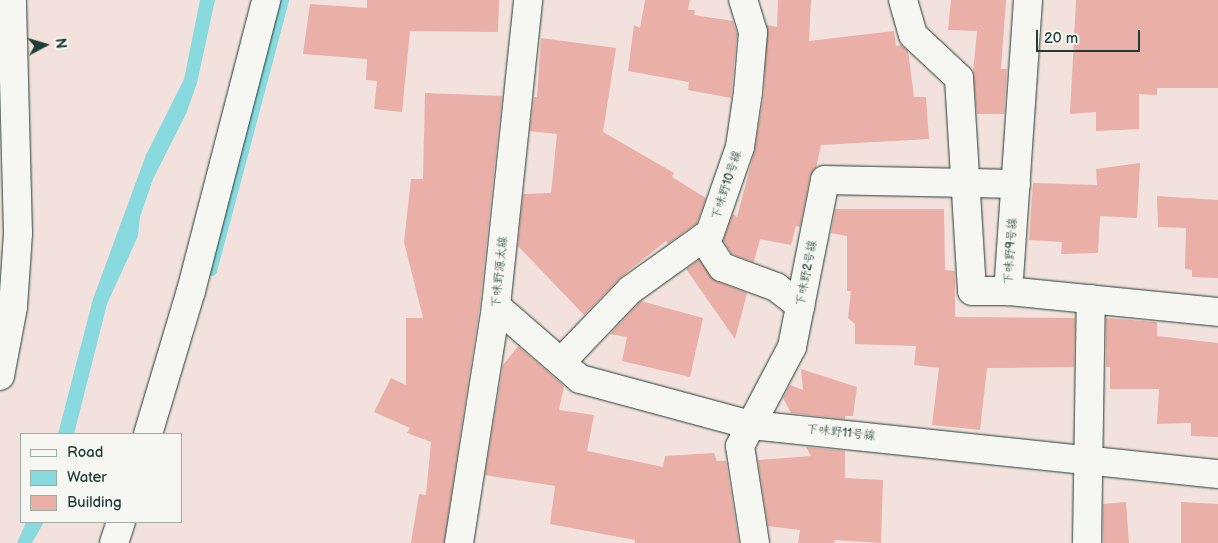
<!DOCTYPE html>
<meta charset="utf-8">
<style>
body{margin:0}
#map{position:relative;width:1218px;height:543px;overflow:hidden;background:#f2e1dc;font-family:"Balsamiq Sans","Klee One",sans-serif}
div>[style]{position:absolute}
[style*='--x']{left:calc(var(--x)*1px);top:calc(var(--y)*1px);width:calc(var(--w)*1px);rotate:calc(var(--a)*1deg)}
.water>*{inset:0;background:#88dade}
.stream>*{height:10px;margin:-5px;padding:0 5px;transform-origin:5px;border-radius:5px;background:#88dade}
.building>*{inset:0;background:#eab0a7}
.roads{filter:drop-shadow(0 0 1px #1f3d34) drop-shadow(0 0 1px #1f3d34)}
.street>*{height:28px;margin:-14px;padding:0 14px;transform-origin:14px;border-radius:14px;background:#f6f6f2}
span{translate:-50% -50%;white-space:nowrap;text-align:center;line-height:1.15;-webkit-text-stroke:5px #f6f6f2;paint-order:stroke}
.street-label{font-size:12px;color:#1f3d34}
.legend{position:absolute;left:20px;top:433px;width:162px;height:90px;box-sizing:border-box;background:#f6f6f2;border:1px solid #a0aca6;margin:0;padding:6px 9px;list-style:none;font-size:15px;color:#1f3d34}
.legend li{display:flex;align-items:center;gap:10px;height:25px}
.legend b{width:25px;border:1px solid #a0aca6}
.north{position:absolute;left:20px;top:20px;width:50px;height:50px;-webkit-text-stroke:4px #f6f6f2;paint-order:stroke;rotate:84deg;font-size:14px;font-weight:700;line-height:20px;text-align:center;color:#1f3d34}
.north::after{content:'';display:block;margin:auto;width:18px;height:22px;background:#1f3d34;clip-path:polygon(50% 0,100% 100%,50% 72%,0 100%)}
.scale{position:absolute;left:1036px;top:30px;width:104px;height:22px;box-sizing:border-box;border:2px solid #1f3d34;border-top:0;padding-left:6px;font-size:15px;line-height:18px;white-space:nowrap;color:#1f3d34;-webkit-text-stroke:4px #f6f6f2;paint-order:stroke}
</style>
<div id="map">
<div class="water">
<div style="clip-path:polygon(200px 0,215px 0,197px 83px,186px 114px,153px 179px,140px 217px,138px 236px,107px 304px,74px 434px,58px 434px,93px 299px,146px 155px,184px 79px)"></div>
<div style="clip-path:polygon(26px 522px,44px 522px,32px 543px,17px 543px)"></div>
</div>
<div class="stream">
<div style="--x:212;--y:271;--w:280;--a:-75.1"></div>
</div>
<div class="building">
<div style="clip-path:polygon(367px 0,499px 0,498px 32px,410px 31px,402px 112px,374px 109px,377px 81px,366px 80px,367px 59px,303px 54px,310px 4px,367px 8px)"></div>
<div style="clip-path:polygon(645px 0,690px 0,688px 10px,695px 10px,694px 15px,733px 21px,737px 34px,731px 98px,688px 90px,689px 82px,628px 71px,634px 25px,640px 28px)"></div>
<div style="clip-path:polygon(778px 0,811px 0,809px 41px,894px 31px,896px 46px,901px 45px,908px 51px,914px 97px,926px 97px,929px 139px,821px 145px,816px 168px,810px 177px,800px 227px,796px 226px,791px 245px,760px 239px,754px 262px,732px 254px,723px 240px,733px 214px,737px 217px,755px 149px,764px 93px,767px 25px,777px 27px)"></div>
<div style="clip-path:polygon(951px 0,1006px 0,1001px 69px,1007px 69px,1004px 114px,977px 114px,973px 73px,977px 31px,948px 30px)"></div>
<div style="clip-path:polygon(1076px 0,1218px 0,1218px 88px,1157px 88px,1157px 95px,1139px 94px,1139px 129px,1096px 131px,1096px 112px,1070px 114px)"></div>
<div style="clip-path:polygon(541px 38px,616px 48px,603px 132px,674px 173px,672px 177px,706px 198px,697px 223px,668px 244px,666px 241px,621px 277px,584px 315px,518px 246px,523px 194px,551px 193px,557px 134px,530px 131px,534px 97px,537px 97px)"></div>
<div style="clip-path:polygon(425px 93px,502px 96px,480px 304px,444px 543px,411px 543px,419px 494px,426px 495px,431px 442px,407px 433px,410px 428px,374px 412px,391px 378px,406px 385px,406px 318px,423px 318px,404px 242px,411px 179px,423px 179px)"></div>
<div style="clip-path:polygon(1140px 163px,1137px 218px,1100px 216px,1098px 253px,1061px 254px,1062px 242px,1029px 240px,1033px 183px,1097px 185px,1096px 169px)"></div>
<div style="clip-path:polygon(1157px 196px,1218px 200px,1218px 278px,1192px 277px,1192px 270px,1185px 269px,1186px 228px,1158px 227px)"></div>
<div style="clip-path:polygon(835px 209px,944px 209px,945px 270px,955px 271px,955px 317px,1075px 318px,1074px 367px,987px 368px,980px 430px,932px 425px,939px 368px,914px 365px,916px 346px,855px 344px,855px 324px,848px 318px,851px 291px,847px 291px,847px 236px,831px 233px)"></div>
<div style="clip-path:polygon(699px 260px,716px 281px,747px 293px,735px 339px,686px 269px)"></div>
<div style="clip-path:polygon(641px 301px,703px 318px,690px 377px,622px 361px,627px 337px,610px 334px)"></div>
<div style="clip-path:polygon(1106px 318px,1157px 322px,1157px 336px,1218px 343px,1218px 437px,1191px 436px,1191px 423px,1157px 424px,1159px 389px,1110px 389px,1110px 367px,1106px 367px)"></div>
<div style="clip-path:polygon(518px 346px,564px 386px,559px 410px,594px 415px,587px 451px,663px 467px,665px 456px,714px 453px,717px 461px,726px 461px,739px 543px,635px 543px,635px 540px,550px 524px,555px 486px,485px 475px,503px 365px)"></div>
<div style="clip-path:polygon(801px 369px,857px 387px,853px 416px,845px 416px,845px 419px,791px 413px,783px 398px,790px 385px,803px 390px)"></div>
<div style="clip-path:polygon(806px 447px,845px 451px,845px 478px,883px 480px,881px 543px,835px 540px,834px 543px,798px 543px,800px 530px,768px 526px,758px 460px,811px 456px)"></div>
<div style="clip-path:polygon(1126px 502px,1129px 543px,1103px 543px,1103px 504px)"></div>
<div style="clip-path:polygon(1181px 502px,1218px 504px,1218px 543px,1181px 543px)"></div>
</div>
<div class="roads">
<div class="street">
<div style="--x:903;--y:0;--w:36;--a:74"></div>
<div style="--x:913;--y:35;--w:63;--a:43.1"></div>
<div style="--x:959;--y:78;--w:213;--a:86.5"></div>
<div style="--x:972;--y:291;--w:36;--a:0"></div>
<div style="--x:1028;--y:0;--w:292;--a:93.9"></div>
<div style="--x:1008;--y:291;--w:211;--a:5.7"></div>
<div style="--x:703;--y:238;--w:35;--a:57"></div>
<div style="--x:722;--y:267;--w:58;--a:20.3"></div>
<div style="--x:776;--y:287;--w:31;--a:38"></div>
<div style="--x:496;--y:306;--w:111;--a:41"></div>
<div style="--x:580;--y:379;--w:177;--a:15.1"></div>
<div style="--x:751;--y:425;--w:470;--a:6"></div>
<div style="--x:561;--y:362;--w:100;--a:-46.2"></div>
<div style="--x:630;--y:290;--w:98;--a:-35.5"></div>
<div style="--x:710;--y:233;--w:91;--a:-70.8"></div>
<div style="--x:740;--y:147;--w:56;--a:-81.7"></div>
<div style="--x:748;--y:92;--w:60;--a:-85.2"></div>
<div style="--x:753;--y:32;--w:34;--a:-107"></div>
<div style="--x:0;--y:376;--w:70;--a:-79.3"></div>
<div style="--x:13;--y:307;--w:74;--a:-86.1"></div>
<div style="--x:18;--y:233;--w:233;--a:-91.5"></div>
<div style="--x:148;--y:434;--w:149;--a:-73.3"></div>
<div style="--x:191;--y:291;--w:301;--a:-75.5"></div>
<div style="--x:114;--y:543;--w:22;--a:-72"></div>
<div style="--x:459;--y:543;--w:240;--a:-81.1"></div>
<div style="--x:496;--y:306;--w:308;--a:-84"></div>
<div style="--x:755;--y:543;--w:98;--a:-98.8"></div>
<div style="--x:740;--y:446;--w:112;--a:-62.3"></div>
<div style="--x:792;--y:347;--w:170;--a:-78.8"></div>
<div style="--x:825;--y:180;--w:191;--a:1.2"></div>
<div style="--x:1087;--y:543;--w:244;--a:-89.1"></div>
</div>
</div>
<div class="street-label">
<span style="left:727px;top:185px;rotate:-72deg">下味野10号線</span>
<span style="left:1011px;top:251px;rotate:-86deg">下味野9号線</span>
<span style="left:500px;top:272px;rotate:-84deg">下味野源太線</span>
<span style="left:807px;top:273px;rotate:-79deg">下味野2号線</span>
<span style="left:841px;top:433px;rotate:6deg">下味野11号線</span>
</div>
<ul class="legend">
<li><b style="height:6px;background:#f6f6f2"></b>Road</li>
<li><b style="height:14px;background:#88dade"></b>Water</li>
<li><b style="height:14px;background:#eab0a7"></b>Building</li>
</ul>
<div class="north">N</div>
<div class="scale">20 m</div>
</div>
